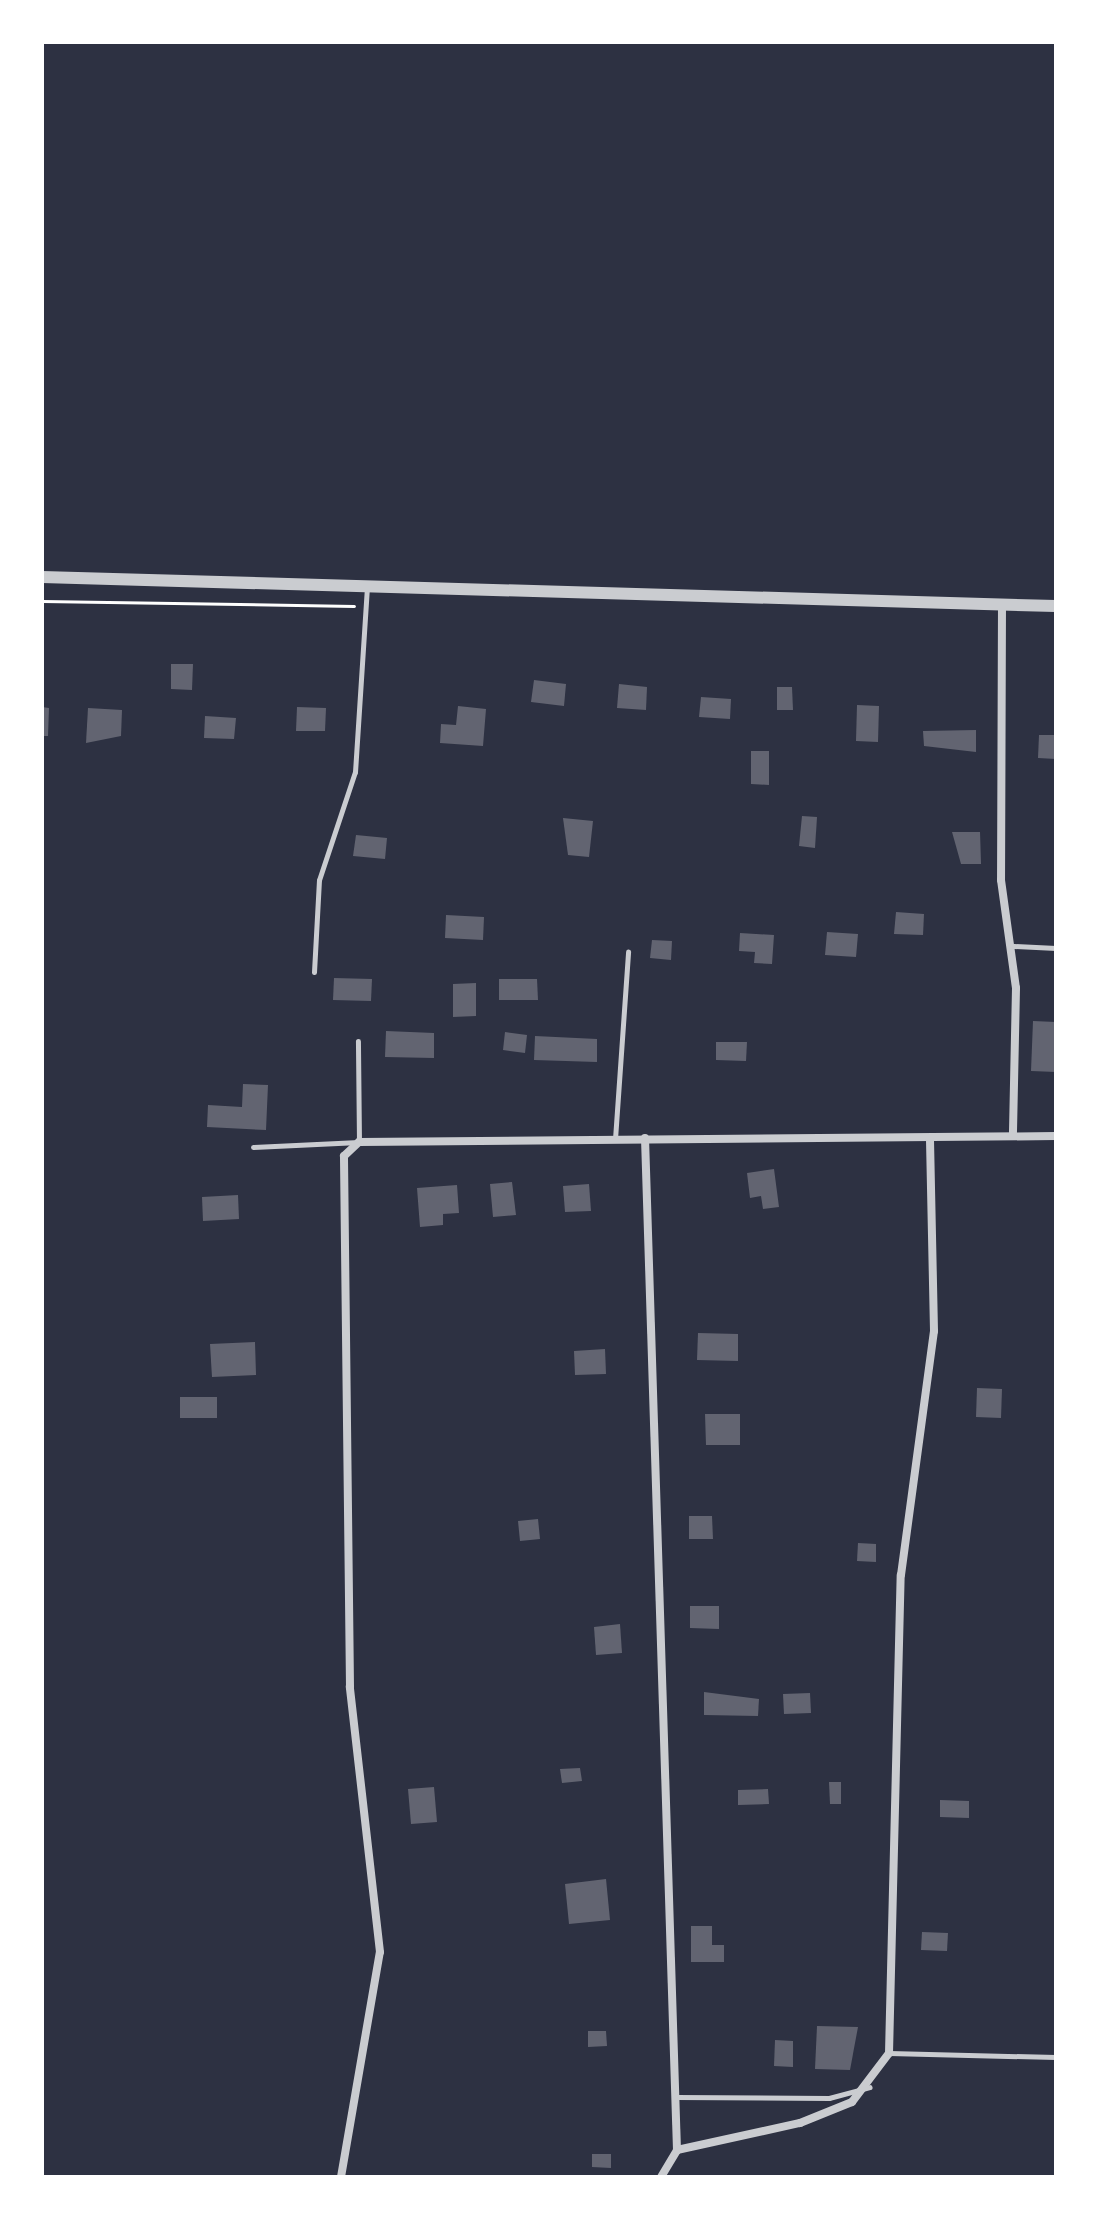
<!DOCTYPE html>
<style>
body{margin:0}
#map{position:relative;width:1098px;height:2219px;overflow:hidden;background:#2d3142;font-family:"Noto Serif",serif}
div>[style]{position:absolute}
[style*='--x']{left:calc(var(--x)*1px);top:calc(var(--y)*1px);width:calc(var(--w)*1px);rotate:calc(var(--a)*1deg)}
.building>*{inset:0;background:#626471}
.path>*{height:3px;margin:-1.5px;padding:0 1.5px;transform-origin:1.5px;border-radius:1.5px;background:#fff}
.service>*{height:5px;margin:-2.5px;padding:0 2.5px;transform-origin:2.5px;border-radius:2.5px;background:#caccd0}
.minor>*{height:8px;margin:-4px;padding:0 4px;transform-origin:4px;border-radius:4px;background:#caccd0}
.tertiary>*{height:12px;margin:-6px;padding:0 6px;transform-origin:6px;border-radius:6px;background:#caccd0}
span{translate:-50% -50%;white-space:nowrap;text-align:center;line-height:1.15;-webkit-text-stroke:8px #fff;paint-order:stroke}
.frame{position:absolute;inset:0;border:44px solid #fff;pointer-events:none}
</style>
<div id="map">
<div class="building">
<div style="clip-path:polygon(171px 664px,193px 664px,192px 690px,171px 689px)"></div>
<div style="clip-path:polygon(534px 680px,566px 684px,564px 706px,531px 702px)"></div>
<div style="clip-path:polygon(619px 684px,647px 687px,646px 710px,617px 708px)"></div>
<div style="clip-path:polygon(777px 687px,792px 687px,793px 710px,777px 710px)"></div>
<div style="clip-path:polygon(701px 697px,731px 699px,730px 719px,699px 717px)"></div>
<div style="clip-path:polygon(857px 705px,879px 706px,878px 742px,856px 741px)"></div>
<div style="clip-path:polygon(458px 706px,486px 709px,483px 746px,440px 743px,441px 724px,456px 725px)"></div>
<div style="clip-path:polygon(42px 707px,49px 708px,48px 736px,42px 736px)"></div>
<div style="clip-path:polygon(297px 707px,326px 708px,325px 731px,296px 731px)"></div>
<div style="clip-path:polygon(88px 708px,122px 710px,121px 736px,86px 743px)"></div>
<div style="clip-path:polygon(205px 716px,236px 718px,234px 739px,204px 738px)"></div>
<div style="clip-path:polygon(976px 730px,976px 752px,924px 746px,923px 731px)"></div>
<div style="clip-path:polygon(1039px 735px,1056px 735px,1056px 759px,1038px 758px)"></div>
<div style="clip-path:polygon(751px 751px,769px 751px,769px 785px,751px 784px)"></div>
<div style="clip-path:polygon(802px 816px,817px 817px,815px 848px,799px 846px)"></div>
<div style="clip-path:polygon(563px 818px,593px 821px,589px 857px,568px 855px)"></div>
<div style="clip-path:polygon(952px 832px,980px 832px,981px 864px,961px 864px)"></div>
<div style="clip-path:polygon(356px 835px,387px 838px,385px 859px,353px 856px)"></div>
<div style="clip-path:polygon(896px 912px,924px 914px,923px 935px,894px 934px)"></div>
<div style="clip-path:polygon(446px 915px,484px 917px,483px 940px,445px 938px)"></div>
<div style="clip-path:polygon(827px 932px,858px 934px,856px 957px,825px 955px)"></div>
<div style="clip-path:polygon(740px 933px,774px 935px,772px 964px,754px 963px,755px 952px,739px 951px)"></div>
<div style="clip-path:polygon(652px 940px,672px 941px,671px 960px,650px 958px)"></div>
<div style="clip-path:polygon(334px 978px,372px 979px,371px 1001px,333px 1000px)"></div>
<div style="clip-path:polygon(499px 979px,537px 979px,538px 1000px,499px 1000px)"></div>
<div style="clip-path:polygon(476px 983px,476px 1016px,453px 1017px,453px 984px)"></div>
<div style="clip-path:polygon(1033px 1021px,1056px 1022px,1056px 1072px,1031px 1071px)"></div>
<div style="clip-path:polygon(386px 1031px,434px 1033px,434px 1058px,385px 1057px)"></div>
<div style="clip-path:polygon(505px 1032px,527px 1035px,525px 1053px,503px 1050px)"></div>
<div style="clip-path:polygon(535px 1036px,597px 1039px,597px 1062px,534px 1060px)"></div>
<div style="clip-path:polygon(716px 1042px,747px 1042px,746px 1061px,716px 1060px)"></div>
<div style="clip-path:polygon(243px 1084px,268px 1085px,266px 1130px,207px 1127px,208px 1105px,242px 1107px)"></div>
<div style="clip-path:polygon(774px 1169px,779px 1207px,763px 1209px,761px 1196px,750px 1198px,747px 1173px)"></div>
<div style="clip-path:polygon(512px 1182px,516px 1215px,493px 1217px,490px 1184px)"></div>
<div style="clip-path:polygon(589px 1184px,591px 1211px,565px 1212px,563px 1186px)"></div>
<div style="clip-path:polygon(457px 1185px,459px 1213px,443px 1214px,443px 1225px,420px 1227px,417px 1188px)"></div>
<div style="clip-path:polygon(238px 1195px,239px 1219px,203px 1221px,202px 1197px)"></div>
<div style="clip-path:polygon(698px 1333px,738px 1334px,738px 1361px,697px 1360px)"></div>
<div style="clip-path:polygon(255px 1342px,256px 1375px,212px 1377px,210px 1344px)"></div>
<div style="clip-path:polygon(605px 1349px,606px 1374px,575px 1375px,574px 1351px)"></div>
<div style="clip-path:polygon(977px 1388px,1002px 1389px,1001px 1418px,976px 1417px)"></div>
<div style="clip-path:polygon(180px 1397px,217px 1397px,217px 1418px,180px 1418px)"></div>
<div style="clip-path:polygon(705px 1414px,740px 1414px,740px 1445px,706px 1445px)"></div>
<div style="clip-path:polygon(689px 1516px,712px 1516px,713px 1539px,689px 1539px)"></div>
<div style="clip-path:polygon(538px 1519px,540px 1539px,520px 1541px,518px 1521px)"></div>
<div style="clip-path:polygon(858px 1543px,876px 1544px,876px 1562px,857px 1561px)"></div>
<div style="clip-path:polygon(690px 1606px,719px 1606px,719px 1629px,690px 1628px)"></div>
<div style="clip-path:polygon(620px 1624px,622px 1653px,596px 1655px,594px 1627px)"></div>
<div style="clip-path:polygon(704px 1692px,759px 1699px,758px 1716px,704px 1715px)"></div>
<div style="clip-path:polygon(810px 1693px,811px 1713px,784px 1714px,783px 1694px)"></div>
<div style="clip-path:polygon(580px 1768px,582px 1781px,562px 1783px,560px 1769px)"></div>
<div style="clip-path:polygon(829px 1782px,841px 1782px,841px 1804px,830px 1804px)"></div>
<div style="clip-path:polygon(434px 1787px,437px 1822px,411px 1824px,408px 1789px)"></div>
<div style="clip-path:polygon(768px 1789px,769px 1804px,738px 1805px,738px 1790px)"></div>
<div style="clip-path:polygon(940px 1800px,969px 1801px,969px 1818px,940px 1817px)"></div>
<div style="clip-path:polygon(606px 1879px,610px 1920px,569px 1924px,565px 1884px)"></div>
<div style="clip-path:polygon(691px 1926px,712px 1926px,712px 1945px,724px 1945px,724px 1962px,691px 1962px)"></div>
<div style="clip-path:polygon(922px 1932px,948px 1933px,947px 1951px,921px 1950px)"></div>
<div style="clip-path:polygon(817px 2026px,858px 2027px,850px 2070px,815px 2069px)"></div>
<div style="clip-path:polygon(588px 2031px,606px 2031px,607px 2046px,588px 2047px)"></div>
<div style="clip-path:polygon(775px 2040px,793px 2041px,793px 2067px,774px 2066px)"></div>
<div style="clip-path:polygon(592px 2154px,611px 2154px,611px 2168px,592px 2167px)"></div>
</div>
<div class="path">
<div style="--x:42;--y:601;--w:312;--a:0.9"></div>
</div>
<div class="service">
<div style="--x:1014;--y:946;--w:42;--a:2.7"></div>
<div style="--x:314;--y:972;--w:92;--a:-86.9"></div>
<div style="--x:319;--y:880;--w:114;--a:-71.6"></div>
<div style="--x:355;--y:772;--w:184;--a:-86.3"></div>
<div style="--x:615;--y:1139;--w:188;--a:-86"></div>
<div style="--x:253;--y:1147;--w:106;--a:-2.7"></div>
<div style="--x:359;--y:1142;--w:101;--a:-90.6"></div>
<div style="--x:889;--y:2053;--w:167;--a:1.4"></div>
<div style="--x:676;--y:2097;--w:153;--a:0.4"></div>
<div style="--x:829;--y:2098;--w:42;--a:-15"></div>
</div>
<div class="minor">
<div style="--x:1002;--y:604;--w:276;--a:90.2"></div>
<div style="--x:1001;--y:880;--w:109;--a:82.1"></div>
<div style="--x:1016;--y:988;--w:147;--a:91.2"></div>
<div style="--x:645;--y:1138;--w:1013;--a:88.19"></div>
<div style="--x:341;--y:2177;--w:228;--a:-80.2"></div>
<div style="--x:380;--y:1952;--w:267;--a:-96.5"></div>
<div style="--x:350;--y:1687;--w:531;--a:-90.65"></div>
<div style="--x:344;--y:1156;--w:21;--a:-43"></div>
<div style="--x:359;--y:1142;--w:697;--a:-0.49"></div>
<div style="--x:661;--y:2177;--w:31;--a:-59"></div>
<div style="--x:677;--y:2150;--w:126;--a:-12.4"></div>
<div style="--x:800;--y:2123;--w:56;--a:-22"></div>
<div style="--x:852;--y:2102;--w:61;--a:-52.9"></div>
<div style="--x:889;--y:2053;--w:478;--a:-88.6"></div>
<div style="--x:901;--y:1575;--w:246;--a:-82.3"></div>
<div style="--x:934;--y:1331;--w:193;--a:-91.2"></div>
</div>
<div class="tertiary">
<div style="--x:42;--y:577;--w:1014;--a:1.64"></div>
</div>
<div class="frame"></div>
</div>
